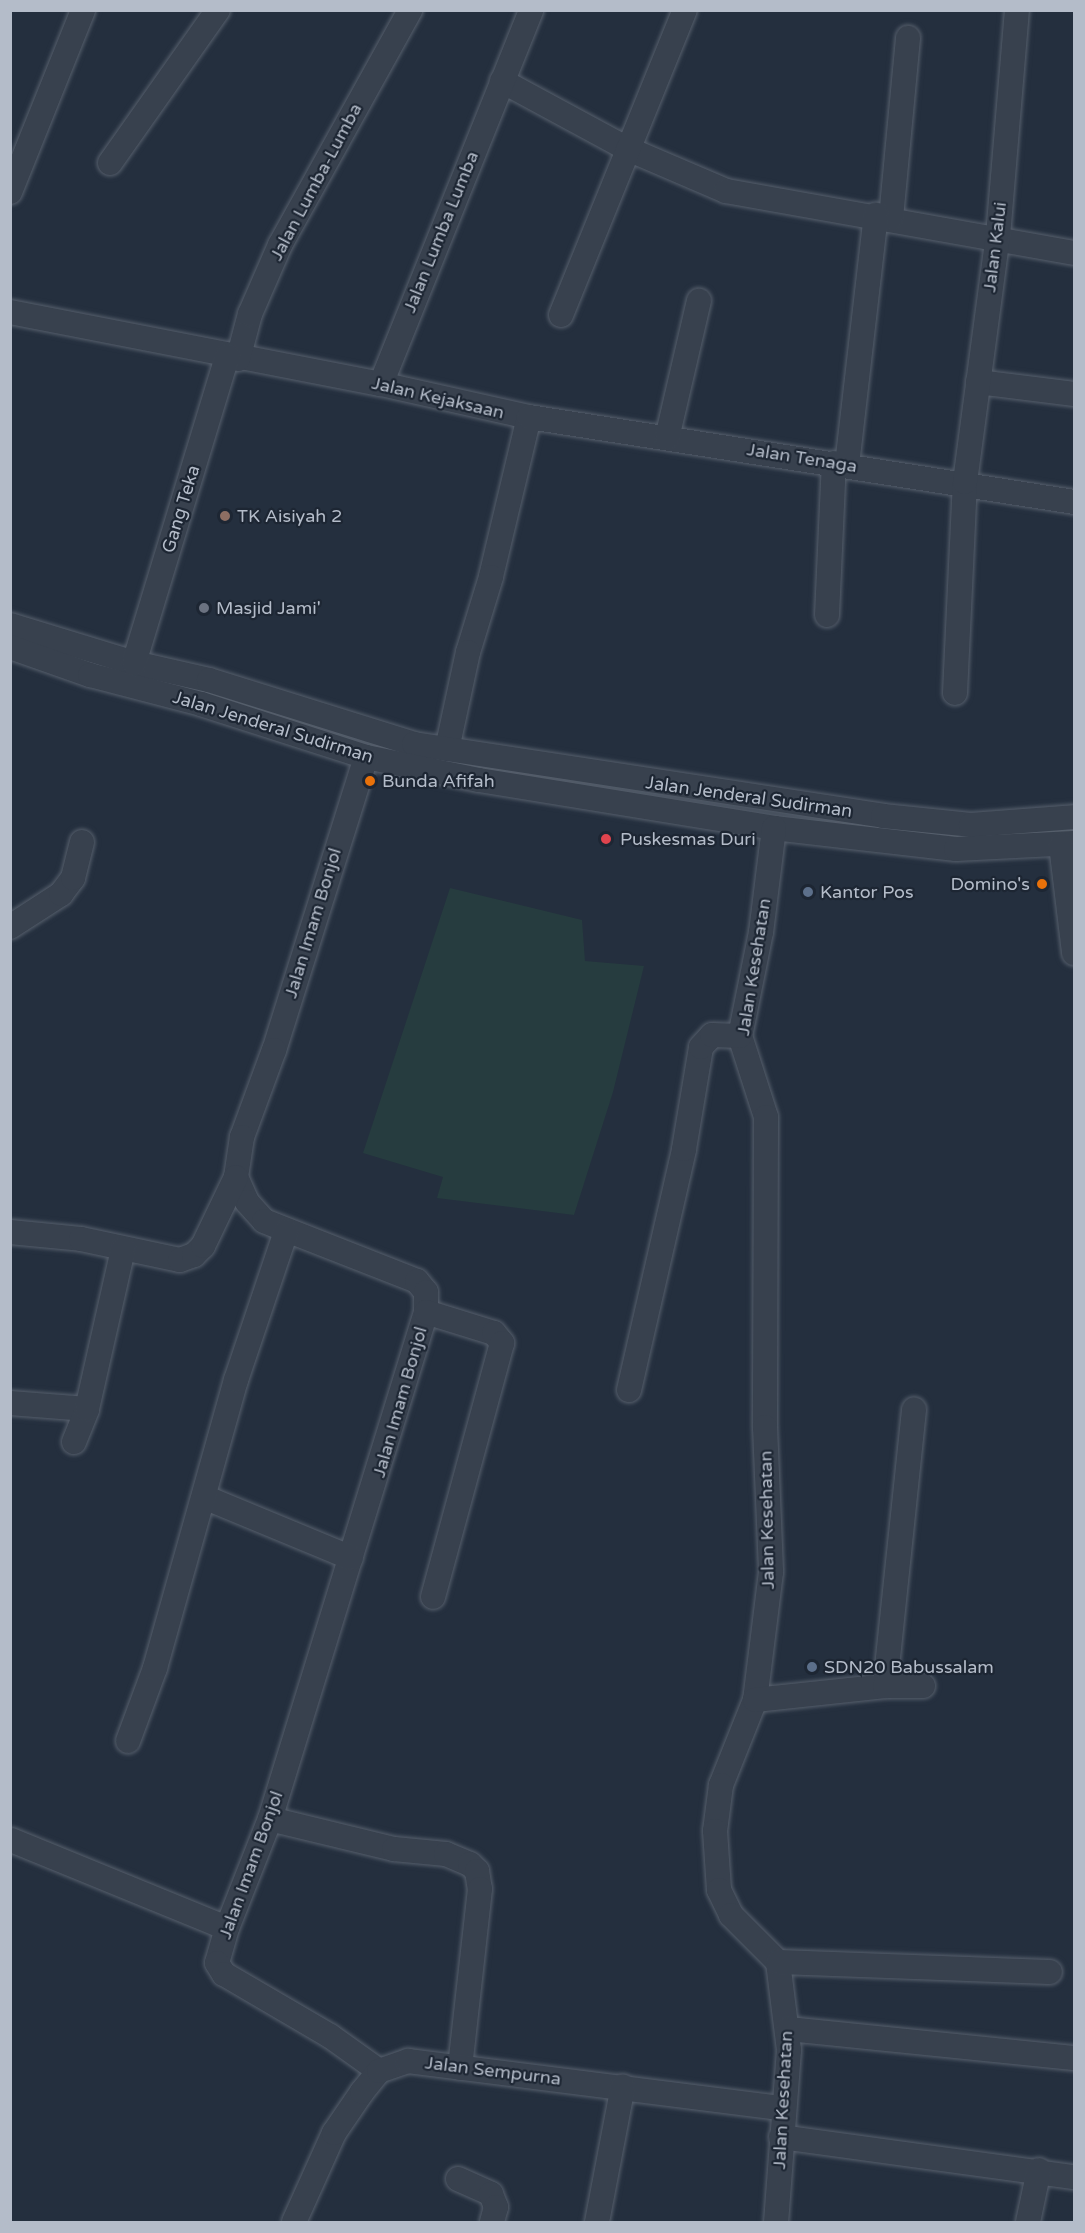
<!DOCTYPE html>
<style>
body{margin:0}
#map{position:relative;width:1085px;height:2233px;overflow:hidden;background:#242f3e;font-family:"Varela Round",sans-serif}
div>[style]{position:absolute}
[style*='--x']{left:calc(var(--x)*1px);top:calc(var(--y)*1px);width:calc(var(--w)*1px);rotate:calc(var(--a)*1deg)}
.green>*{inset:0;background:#263c3f}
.roads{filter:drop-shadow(0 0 2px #565f6c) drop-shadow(0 0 2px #565f6c)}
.minor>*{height:24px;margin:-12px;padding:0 12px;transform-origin:12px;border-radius:12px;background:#38414e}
.dots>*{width:16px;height:16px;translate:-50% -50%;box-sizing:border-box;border:3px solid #1d2633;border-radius:50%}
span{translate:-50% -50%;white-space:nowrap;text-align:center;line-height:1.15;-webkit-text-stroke:4.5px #1d2633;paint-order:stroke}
.street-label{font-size:18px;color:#b4bcc9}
.poi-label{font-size:18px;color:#b4bcc9}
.left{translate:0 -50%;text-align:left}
.right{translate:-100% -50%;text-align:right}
.frame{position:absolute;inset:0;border:12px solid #b4bcc9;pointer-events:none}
</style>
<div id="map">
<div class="green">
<div style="clip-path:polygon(450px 888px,582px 920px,585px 961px,644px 966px,613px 1092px,574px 1215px,437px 1198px,443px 1177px,363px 1153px)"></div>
</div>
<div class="roads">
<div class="minor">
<div style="--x:502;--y:81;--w:143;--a:28.4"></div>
<div style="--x:628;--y:149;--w:107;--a:23.2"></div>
<div style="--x:726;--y:191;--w:353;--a:10.1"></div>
<div style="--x:110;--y:163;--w:187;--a:-54.8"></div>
<div style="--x:10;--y:192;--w:196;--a:-68.1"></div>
<div style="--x:891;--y:218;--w:181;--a:-84.6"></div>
<div style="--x:10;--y:312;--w:378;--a:11"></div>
<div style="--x:381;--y:384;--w:152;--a:12.6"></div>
<div style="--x:529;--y:417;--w:164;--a:103.4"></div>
<div style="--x:491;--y:577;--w:78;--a:107"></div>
<div style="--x:468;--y:652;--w:99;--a:102.2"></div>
<div style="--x:561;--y:315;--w:329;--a:-67.9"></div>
<div style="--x:238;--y:359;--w:47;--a:-75.1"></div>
<div style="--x:250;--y:314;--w:75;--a:-66.5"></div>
<div style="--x:280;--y:245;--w:269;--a:-61"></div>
<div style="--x:978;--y:382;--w:97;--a:7.1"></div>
<div style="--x:381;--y:384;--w:403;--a:-68.1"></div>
<div style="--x:529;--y:417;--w:552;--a:8.86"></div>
<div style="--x:667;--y:438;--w:141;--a:-76.9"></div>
<div style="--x:847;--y:465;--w:252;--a:-83.4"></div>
<div style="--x:827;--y:615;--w:152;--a:-87.4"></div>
<div style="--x:10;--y:625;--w:130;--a:17"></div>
<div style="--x:134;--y:663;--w:77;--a:12.8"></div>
<div style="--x:209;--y:680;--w:215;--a:17.3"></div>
<div style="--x:414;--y:744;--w:474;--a:8.7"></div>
<div style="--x:883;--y:816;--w:88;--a:5.8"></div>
<div style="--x:971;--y:825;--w:103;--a:-4.4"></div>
<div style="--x:10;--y:647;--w:85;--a:19.3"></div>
<div style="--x:90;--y:675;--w:115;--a:14.6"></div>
<div style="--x:201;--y:704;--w:173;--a:17.8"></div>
<div style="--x:366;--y:757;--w:115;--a:11.5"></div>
<div style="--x:479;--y:780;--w:299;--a:9.2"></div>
<div style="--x:774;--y:828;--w:183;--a:6.6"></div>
<div style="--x:956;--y:849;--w:118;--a:-2.9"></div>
<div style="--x:134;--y:663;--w:321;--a:-73.1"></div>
<div style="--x:955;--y:693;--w:211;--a:-87.3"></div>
<div style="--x:965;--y:482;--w:248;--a:-82.4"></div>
<div style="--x:998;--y:236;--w:227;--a:-85.2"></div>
<div style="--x:366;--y:757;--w:307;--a:107.4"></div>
<div style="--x:274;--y:1050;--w:93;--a:110.2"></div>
<div style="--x:242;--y:1137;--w:40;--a:98.5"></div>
<div style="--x:236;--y:1177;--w:27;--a:66"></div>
<div style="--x:247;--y:1202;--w:25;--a:48"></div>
<div style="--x:264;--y:1221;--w:164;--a:21.4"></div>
<div style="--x:417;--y:1281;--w:14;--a:51"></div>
<div style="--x:426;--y:1292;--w:20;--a:90"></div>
<div style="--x:426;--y:1312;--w:530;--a:107.1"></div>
<div style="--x:270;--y:1819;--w:117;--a:111.5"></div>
<div style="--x:227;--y:1928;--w:36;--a:106"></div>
<div style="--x:217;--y:1963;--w:13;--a:58"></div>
<div style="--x:224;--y:1974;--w:123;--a:30.3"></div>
<div style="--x:330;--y:2036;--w:60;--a:35.5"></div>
<div style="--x:774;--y:828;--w:105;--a:97.1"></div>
<div style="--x:761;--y:932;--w:106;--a:101.4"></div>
<div style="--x:740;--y:1036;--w:85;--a:72.2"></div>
<div style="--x:766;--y:1117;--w:310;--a:90.2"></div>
<div style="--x:765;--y:1427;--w:145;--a:87.6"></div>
<div style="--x:771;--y:1572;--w:129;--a:97.1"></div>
<div style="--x:755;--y:1700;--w:92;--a:111.8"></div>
<div style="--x:721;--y:1785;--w:46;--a:97.4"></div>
<div style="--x:715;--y:1831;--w:59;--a:86.1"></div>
<div style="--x:719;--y:1890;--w:28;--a:64"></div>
<div style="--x:731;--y:1915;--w:66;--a:45"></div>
<div style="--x:778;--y:1962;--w:89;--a:82.9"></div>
<div style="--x:789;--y:2050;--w:172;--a:94.3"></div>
<div style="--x:1061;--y:845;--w:109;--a:83.1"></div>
<div style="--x:10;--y:927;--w:61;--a:-32.9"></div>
<div style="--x:61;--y:894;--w:20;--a:-53"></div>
<div style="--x:73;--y:878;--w:37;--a:-76"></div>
<div style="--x:10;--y:1232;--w:71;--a:5.6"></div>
<div style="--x:81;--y:1239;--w:101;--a:12"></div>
<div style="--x:180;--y:1260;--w:15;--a:-20"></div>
<div style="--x:194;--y:1255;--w:13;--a:-45"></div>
<div style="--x:203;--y:1246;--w:76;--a:-64.4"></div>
<div style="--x:426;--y:1312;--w:71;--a:17.2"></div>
<div style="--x:494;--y:1333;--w:13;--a:51"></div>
<div style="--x:502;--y:1343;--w:263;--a:105.2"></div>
<div style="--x:629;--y:1390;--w:247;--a:-77.1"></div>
<div style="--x:684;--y:1149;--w:103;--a:-80.5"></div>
<div style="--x:701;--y:1047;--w:16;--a:-47"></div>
<div style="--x:712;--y:1035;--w:28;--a:2"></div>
<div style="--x:10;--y:1403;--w:77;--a:4.5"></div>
<div style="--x:74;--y:1442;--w:35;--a:-68"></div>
<div style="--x:87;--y:1409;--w:164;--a:-77.3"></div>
<div style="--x:204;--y:1497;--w:159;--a:22.5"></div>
<div style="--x:885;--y:1686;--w:278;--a:-84"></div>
<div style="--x:755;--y:1700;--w:131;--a:-6.1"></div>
<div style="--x:885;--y:1686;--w:38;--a:0"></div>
<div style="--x:128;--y:1741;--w:78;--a:-69.7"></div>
<div style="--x:155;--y:1668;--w:299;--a:-74.3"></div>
<div style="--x:236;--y:1380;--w:157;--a:-71.4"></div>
<div style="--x:270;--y:1819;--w:128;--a:13.6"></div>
<div style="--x:394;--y:1849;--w:52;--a:5.5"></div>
<div style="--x:446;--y:1854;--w:26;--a:23"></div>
<div style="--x:470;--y:1864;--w:10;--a:45"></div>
<div style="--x:477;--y:1871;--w:18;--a:81"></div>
<div style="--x:480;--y:1889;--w:180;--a:96.4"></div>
<div style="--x:11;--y:1840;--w:233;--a:22.2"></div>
<div style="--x:778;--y:1962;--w:272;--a:2.1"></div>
<div style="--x:788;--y:2029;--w:287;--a:5.8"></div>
<div style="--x:781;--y:2137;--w:296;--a:7.8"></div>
<div style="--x:458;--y:2179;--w:36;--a:24"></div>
<div style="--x:491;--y:2194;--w:14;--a:69"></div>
<div style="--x:496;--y:2207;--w:16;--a:105"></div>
<div style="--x:294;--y:2222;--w:98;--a:-65.8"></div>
<div style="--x:334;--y:2133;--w:50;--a:-55.7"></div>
<div style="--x:362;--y:2092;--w:27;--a:-51"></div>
<div style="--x:379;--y:2071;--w:31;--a:-19"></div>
<div style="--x:408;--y:2061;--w:377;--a:7.2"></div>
<div style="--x:597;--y:2222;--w:138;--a:-79.2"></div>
<div style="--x:1028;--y:2222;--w:53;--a:-78.1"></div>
</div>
</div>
<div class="dots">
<div style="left:225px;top:516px;background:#8d6e63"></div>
<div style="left:204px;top:608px;background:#6b7280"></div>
<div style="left:370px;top:781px;background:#e8710a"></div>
<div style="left:606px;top:839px;background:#e0444e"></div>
<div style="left:1042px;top:884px;background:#e8710a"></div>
<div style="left:808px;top:892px;background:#5c6f8a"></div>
<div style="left:812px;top:1667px;background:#5c6f8a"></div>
</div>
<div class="street-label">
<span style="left:316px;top:182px;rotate:-62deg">Jalan Lumba-Lumba</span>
<span style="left:441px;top:232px;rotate:-68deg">Jalan Lumba Lumba</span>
<span style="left:995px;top:247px;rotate:-83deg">Jalan Kalui</span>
<span style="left:438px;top:398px;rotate:13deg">Jalan Kejaksaan</span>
<span style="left:802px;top:458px;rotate:9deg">Jalan Tenaga</span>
<span style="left:181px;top:509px;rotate:-73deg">Gang Teka</span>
<span style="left:273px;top:727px;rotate:17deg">Jalan Jenderal Sudirman</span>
<span style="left:749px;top:797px;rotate:8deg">Jalan Jenderal Sudirman</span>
<span style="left:313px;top:923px;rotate:-73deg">Jalan Imam Bonjol</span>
<span style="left:754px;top:967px;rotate:-81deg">Jalan Kesehatan</span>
<span style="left:400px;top:1402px;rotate:-74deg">Jalan Imam Bonjol</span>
<span style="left:767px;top:1520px;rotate:-91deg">Jalan Kesehatan</span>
<span style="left:251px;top:1865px;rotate:-70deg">Jalan Imam Bonjol</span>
<span style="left:493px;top:2071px;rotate:7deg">Jalan Sempurna</span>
<span style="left:783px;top:2100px;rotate:-87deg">Jalan Kesehatan</span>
</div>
<div class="poi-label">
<span class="left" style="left:237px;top:516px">TK Aisiyah 2</span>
<span class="left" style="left:216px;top:608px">Masjid Jami'</span>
<span class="left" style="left:382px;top:781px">Bunda Afifah</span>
<span class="left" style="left:620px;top:839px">Puskesmas Duri</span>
<span class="right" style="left:1030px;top:884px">Domino's</span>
<span class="left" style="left:820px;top:892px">Kantor Pos</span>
<span class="left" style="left:824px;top:1667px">SDN20 Babussalam</span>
</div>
<div class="frame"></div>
</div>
